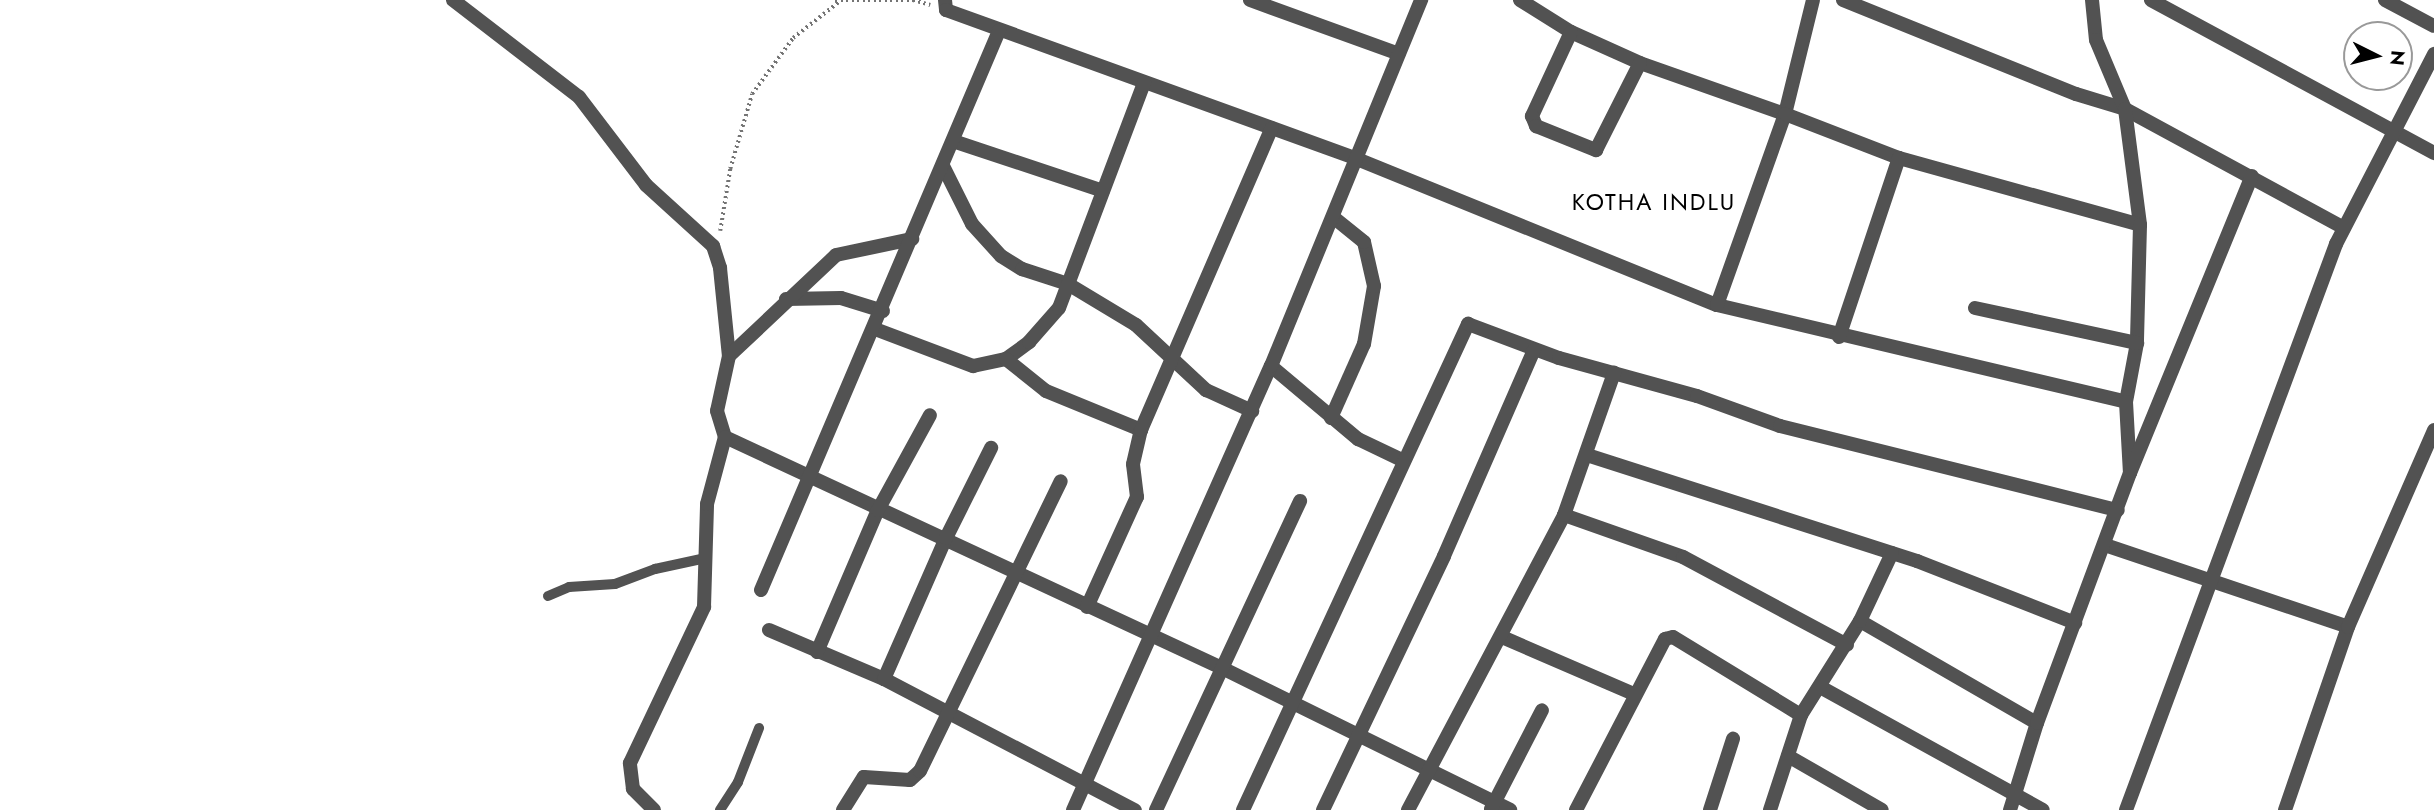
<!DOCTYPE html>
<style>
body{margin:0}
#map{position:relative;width:2434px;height:810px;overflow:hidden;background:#fff;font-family:Jost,sans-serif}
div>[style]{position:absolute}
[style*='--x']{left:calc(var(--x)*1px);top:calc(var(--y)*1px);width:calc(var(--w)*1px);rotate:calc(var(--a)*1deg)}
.path>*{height:3.5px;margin-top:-1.75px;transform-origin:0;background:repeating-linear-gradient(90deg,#747474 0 2px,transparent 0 5.5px)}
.service>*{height:10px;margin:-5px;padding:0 5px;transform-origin:5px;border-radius:5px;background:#525252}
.minor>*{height:14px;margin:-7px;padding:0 7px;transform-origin:7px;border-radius:7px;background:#525252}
.tertiary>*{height:14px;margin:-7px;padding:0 7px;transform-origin:7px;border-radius:7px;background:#525252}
span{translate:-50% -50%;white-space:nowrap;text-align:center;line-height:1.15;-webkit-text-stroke:5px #fff;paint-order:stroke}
.neighbourhood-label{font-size:23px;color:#000;letter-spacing:2px}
.north{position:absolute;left:2343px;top:21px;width:70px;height:70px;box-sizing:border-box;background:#fff;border:2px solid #999;border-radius:50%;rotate:96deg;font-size:19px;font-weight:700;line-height:28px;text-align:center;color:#000}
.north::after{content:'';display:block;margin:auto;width:24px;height:32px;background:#000;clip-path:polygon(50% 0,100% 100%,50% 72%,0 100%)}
</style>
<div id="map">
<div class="path">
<div style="--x:835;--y:0;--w:78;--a:0"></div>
<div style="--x:913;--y:0;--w:18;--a:16"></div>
<div style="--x:720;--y:231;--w:63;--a:-80.8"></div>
<div style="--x:730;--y:169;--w:78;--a:-73.7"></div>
<div style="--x:752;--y:94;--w:69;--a:-53.8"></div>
<div style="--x:793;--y:38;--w:60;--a:-38.2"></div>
</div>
<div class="service">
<div style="--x:548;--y:596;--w:23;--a:-23"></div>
<div style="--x:569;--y:587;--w:46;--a:-3.7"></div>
<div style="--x:615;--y:584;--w:43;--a:-20.6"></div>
<div style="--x:655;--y:569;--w:52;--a:-12.2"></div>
<div style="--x:720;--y:810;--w:33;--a:-57"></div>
<div style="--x:738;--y:782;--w:58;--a:-68.7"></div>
</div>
<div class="minor">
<div style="--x:453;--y:0;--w:159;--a:37.6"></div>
<div style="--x:579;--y:97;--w:111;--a:52.7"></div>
<div style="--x:646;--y:185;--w:91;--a:42.3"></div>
<div style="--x:713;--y:246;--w:23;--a:72"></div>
<div style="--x:720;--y:268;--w:88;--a:84.2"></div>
<div style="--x:729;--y:356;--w:56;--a:102.3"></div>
<div style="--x:717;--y:411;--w:27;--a:73"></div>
<div style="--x:725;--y:437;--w:550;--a:24.94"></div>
<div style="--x:1224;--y:669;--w:319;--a:26.2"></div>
<div style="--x:945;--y:0;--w:10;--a:84"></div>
<div style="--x:946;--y:10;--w:437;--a:19.9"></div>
<div style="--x:1357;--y:159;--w:388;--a:22.1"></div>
<div style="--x:1717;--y:305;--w:420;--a:13.3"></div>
<div style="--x:1250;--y:0;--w:158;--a:19.9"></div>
<div style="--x:1520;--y:0;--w:60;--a:32.1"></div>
<div style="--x:1571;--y:32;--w:76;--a:24.2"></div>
<div style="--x:1640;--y:63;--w:154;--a:19.4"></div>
<div style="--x:1785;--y:114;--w:117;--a:-76.2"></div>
<div style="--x:1843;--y:0;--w:251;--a:22"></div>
<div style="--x:2076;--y:94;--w:51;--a:17"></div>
<div style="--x:2125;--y:109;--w:249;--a:28.5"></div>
<div style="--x:2092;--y:0;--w:40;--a:84.3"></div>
<div style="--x:2096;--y:40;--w:75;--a:67.2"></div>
<div style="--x:2125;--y:109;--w:117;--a:82.6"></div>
<div style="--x:2151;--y:0;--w:322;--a:28.4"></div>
<div style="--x:2385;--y:0;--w:55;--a:28"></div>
<div style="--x:1571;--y:32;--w:93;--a:114.9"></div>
<div style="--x:1532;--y:116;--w:11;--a:68"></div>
<div style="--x:1536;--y:126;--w:65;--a:21.8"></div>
<div style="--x:1596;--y:150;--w:97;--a:-63.2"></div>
<div style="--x:953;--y:141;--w:158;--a:18.4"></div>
<div style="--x:943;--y:166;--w:65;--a:63.4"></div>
<div style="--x:972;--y:224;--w:43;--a:47.8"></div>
<div style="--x:1001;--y:256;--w:25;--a:32"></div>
<div style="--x:1022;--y:269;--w:48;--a:18.1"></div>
<div style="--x:1068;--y:284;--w:79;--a:31.1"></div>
<div style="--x:1136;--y:325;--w:96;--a:42.9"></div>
<div style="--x:1206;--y:390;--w:51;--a:24.5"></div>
<div style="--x:786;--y:299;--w:55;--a:-1"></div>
<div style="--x:841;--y:298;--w:44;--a:17.2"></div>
<div style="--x:1717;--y:305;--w:203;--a:-70.4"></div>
<div style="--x:1785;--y:114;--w:122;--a:21.1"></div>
<div style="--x:1899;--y:158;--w:250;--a:15.5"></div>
<div style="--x:2140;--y:225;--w:118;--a:91.5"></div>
<div style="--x:2137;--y:343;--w:60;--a:100.6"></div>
<div style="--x:2126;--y:402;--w:71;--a:86.8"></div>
<div style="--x:1975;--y:308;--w:166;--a:12.2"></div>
<div style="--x:875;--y:329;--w:105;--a:20.7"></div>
<div style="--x:973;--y:366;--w:34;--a:-12"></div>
<div style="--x:1006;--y:359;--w:29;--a:-36"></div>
<div style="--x:1029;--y:342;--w:45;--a:-48.6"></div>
<div style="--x:1059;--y:308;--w:241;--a:-69.3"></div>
<div style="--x:1839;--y:337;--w:189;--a:-71.5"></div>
<div style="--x:729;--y:356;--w:147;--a:-43.3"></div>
<div style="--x:836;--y:255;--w:78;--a:-11.9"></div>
<div style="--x:1006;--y:359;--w:51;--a:38.7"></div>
<div style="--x:1046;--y:391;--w:103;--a:22.3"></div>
<div style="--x:1271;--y:366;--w:114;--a:40"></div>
<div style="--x:1358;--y:439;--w:49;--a:25.5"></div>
<div style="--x:1331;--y:418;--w:81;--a:-66"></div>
<div style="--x:1364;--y:344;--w:59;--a:-80.2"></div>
<div style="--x:1374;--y:286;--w:45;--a:-102.8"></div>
<div style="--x:1364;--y:242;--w:40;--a:-141"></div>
<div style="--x:1587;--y:455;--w:347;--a:17.8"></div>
<div style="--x:1917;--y:561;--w:170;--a:21.4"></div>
<div style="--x:1564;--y:515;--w:126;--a:19.4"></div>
<div style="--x:1683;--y:557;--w:186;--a:28.2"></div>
<div style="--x:2105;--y:545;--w:256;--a:18.6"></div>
<div style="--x:761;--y:590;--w:608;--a:-66.94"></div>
<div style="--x:1087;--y:607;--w:121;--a:-65.6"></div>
<div style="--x:1137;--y:497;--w:33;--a:-97"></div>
<div style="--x:1133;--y:464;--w:35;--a:-77"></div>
<div style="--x:1141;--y:430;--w:329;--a:-66.6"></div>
<div style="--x:1860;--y:621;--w:204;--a:30"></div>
<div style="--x:769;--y:630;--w:125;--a:23.1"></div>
<div style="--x:884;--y:679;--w:283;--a:27.6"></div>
<div style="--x:1502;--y:637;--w:144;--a:23.4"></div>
<div style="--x:817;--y:652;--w:155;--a:-66.8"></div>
<div style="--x:878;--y:510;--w:108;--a:-61.3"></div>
<div style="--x:884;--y:679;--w:154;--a:-66.3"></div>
<div style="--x:946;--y:538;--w:101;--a:-63.4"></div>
<div style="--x:1822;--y:688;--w:252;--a:28.9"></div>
<div style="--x:1788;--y:756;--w:108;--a:29.9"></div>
<div style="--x:1491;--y:809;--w:111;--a:-62.7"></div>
<div style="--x:654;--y:810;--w:30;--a:-135"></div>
<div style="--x:633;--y:789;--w:26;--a:-97"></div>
<div style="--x:630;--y:763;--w:173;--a:-64.6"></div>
<div style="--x:704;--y:607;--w:103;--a:-88.3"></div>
<div style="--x:707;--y:504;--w:69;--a:-75"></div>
<div style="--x:843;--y:810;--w:39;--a:-58"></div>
<div style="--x:864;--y:777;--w:46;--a:3.7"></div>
<div style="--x:910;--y:780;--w:13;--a:-42"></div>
<div style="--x:920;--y:771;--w:322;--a:-64.1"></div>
<div style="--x:1073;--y:810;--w:486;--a:-66"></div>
<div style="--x:1271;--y:366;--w:396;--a:-67.7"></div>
<div style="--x:1156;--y:810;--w:341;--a:-65"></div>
<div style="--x:1243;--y:810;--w:536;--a:-65.16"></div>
<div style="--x:1468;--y:324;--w:97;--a:20.5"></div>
<div style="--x:1559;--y:358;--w:143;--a:15.4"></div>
<div style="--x:1697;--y:396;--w:88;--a:19.9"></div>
<div style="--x:1780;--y:426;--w:348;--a:14"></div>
<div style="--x:1323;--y:810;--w:281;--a:-64.5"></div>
<div style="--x:1444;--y:556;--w:225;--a:-66.4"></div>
<div style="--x:1408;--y:810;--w:334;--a:-62.1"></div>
<div style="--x:1564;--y:515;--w:151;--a:-70.6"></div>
<div style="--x:1576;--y:810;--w:193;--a:-62.5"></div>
<div style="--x:1665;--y:639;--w:8;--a:-14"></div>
<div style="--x:1673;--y:637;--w:150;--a:31.4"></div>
<div style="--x:1710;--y:810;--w:75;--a:-72.1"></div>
<div style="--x:1770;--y:810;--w:100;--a:-71.9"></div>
<div style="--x:1801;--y:715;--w:111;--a:-57.9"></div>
<div style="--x:1860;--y:621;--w:75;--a:-64.8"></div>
<div style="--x:2010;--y:810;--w:91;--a:-72.8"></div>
<div style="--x:2037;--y:723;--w:267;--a:-69.6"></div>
<div style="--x:2130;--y:473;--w:321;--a:-67.7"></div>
<div style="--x:2285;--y:810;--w:194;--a:-71"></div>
<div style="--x:2348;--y:627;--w:215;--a:-66.4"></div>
</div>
<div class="tertiary">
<div style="--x:2126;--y:810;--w:604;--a:-69.64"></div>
<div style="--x:2336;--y:244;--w:214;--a:-62.7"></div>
</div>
<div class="neighbourhood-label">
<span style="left:1654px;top:202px">KOTHA INDLU</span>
</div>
<div class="north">N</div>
</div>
